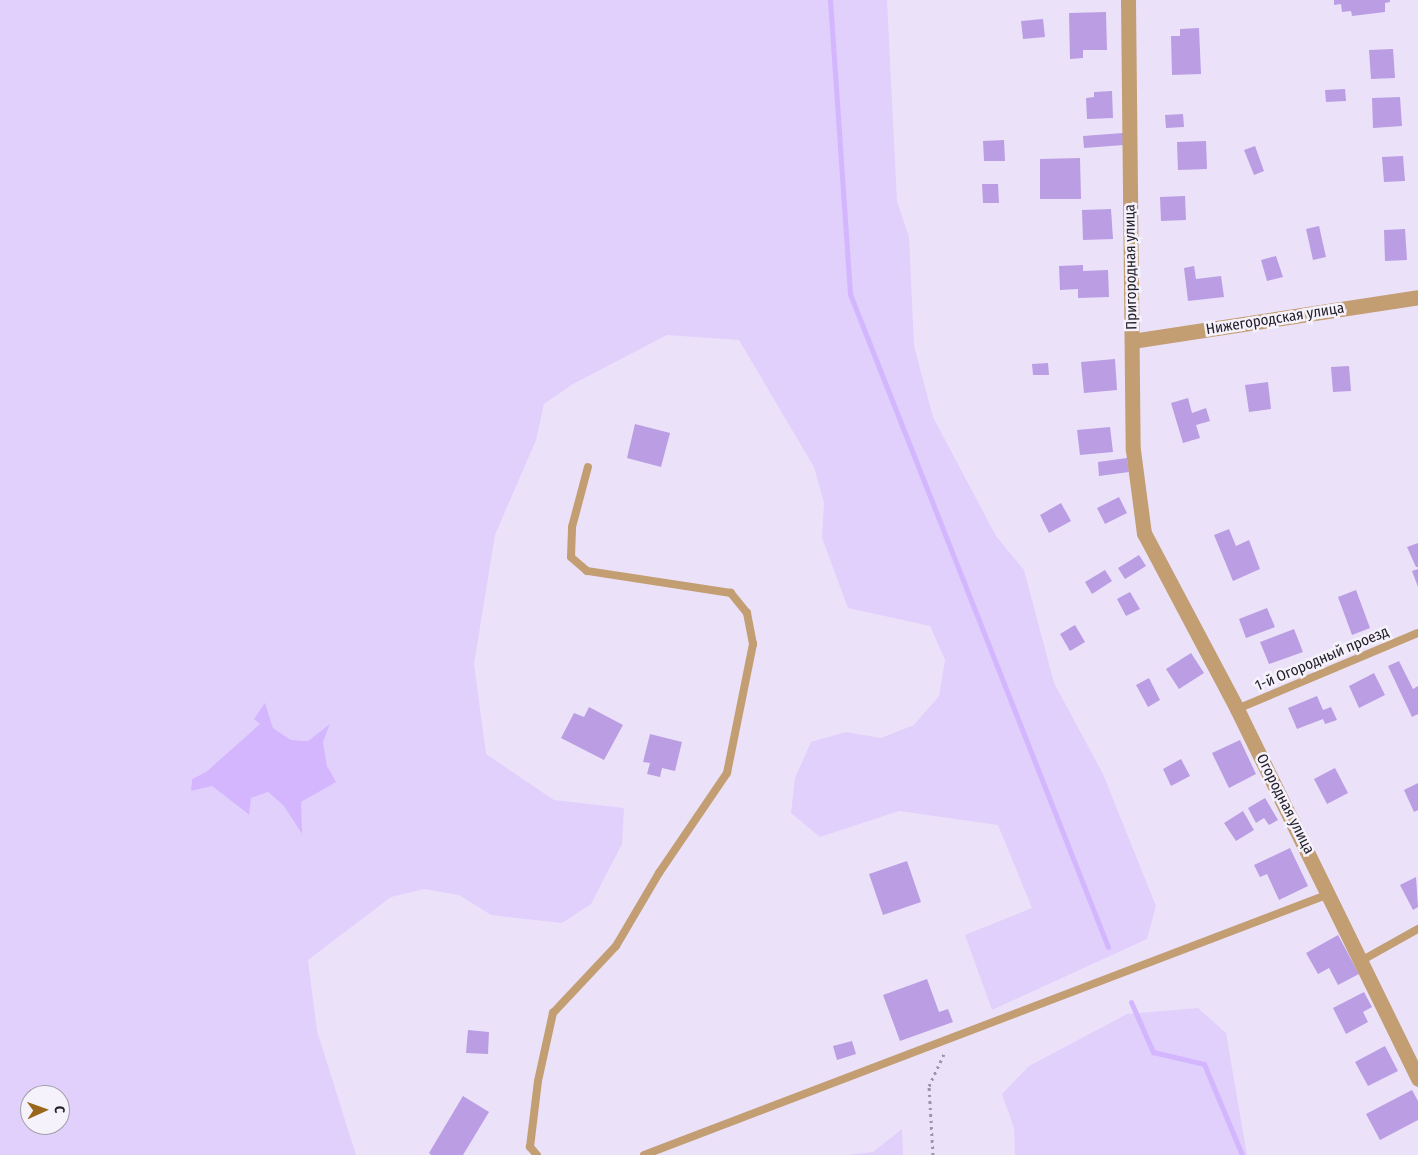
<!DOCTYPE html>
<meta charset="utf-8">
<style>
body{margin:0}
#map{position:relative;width:1418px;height:1155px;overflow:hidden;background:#ebe2fa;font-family:"Fira Sans Condensed",sans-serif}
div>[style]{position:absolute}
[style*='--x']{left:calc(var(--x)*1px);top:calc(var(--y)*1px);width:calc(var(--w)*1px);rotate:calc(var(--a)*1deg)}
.green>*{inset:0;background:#e1cffc}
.water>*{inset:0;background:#d3b6fd}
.stream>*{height:5px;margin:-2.5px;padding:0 2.5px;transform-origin:2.5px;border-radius:2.5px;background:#d3b6fd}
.building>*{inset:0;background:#ba9de2}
.path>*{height:3px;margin-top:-1.5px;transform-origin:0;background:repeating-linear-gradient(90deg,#9c95a7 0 2.5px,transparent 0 6.5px)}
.service>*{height:8px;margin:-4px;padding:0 4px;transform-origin:4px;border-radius:4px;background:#c39e73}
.minor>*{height:15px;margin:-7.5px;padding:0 7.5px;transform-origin:7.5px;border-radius:7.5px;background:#c39e73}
span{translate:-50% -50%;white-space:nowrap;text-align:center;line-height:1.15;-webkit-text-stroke:5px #f6f2fc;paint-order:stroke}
.street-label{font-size:15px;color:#25222b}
.north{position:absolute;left:20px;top:1085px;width:50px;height:50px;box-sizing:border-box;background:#f6f2fc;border:1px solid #a29fa8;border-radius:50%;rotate:88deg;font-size:14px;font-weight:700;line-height:20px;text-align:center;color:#25222b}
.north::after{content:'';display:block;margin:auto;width:18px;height:22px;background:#9a661c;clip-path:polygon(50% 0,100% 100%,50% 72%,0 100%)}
</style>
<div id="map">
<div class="green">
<div style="clip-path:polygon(evenodd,0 0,887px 0,897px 201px,909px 237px,914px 346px,933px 417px,996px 536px,1024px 570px,1054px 683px,1103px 774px,1156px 906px,1147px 939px,992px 1010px,965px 935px,1032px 908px,998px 825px,899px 811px,820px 837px,791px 813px,795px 778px,811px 742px,846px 732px,881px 738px,914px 725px,939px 696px,945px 660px,930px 626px,848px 608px,822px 538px,824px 503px,814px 467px,739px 340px,667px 335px,573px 384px,544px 404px,536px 440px,495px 535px,474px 664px,486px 754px,554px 800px,624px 808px,622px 844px,591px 904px,562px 923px,491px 915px,459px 895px,424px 889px,391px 897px,308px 960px,317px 1031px,356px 1155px,0 1155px,0 0,265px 704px,273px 728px,291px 740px,308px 741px,330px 725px,323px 742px,327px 766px,335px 782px,301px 802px,301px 833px,283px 805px,268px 792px,251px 798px,248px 815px,212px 786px,191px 791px,192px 779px,206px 772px,261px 723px,265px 704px,0 0,30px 1095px,60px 1095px,60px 1125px,30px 1125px,30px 1095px)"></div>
<div style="clip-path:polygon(1198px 1008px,1226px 1033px,1247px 1155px,1015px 1155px,1014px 1128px,1002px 1094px,1029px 1066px,1127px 1014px)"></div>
<div style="clip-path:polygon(902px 1129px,903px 1155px,847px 1155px,873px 1152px)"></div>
</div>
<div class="water">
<div style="clip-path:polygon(265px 703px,273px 728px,291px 740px,308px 741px,330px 724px,323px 742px,327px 766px,336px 782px,301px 802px,302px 834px,283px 805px,268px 792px,251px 798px,249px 815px,212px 786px,191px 791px,192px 779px,206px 772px,260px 724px,254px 719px)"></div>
</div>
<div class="stream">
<div style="--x:830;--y:0;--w:295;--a:86.1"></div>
<div style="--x:850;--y:294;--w:702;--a:68.44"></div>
<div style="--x:1131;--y:1002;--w:55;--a:66.3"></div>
<div style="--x:1153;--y:1052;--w:52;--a:13.2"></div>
<div style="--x:1204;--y:1064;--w:99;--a:67.3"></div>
</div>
<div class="building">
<div style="clip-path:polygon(1334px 0,1390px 0,1390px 2px,1385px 3px,1385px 12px,1352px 16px,1351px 11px,1342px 12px,1341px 4px,1334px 5px)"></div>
<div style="clip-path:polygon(1106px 12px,1107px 50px,1083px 50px,1083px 58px,1070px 59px,1069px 13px)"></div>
<div style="clip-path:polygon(1043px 19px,1045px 37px,1023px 39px,1021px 21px)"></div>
<div style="clip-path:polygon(1199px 28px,1201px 74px,1172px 75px,1171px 36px,1180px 36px,1180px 29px)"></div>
<div style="clip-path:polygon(1393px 49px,1395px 78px,1371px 79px,1369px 50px)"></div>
<div style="clip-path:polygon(1345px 89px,1346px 101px,1326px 102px,1325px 90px)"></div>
<div style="clip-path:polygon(1112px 91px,1113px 118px,1087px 119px,1086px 98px,1094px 97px,1094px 92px)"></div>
<div style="clip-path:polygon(1400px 97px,1402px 126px,1373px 128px,1372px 98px)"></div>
<div style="clip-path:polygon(1183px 114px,1184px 127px,1166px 128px,1165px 115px)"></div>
<div style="clip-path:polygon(1123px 133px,1124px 145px,1084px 148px,1083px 136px)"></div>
<div style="clip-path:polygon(1004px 140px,1005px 161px,984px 161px,983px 141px)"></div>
<div style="clip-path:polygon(1206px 141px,1207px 169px,1178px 170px,1177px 142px)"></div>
<div style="clip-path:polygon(1255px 146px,1264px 171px,1254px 175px,1244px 150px)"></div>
<div style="clip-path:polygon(1403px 156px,1405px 181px,1384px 182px,1382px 157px)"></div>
<div style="clip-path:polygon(1080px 158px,1081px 199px,1040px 199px,1040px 159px)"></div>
<div style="clip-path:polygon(982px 184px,998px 184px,999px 203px,983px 203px)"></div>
<div style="clip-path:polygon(1185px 196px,1186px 220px,1161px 221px,1160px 197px)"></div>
<div style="clip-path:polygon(1111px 209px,1113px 239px,1083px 240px,1082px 210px)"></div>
<div style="clip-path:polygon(1319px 226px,1326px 257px,1313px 260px,1306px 229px)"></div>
<div style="clip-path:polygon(1405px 229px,1407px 260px,1385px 261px,1384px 230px)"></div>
<div style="clip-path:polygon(1276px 256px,1283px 277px,1267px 281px,1261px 260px)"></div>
<div style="clip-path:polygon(1083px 265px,1083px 271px,1108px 270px,1109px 297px,1078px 298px,1078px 289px,1060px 290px,1059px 266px)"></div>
<div style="clip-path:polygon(1194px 266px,1196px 279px,1221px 276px,1224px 297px,1188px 301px,1184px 268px)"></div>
<div style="clip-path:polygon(1115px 359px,1117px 390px,1084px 393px,1081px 362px)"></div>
<div style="clip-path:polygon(1048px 363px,1049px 375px,1033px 375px,1032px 364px)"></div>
<div style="clip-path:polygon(1349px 366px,1351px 391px,1333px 392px,1331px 367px)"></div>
<div style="clip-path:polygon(1268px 382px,1271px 409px,1249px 412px,1245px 385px)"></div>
<div style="clip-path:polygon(1188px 398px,1192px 413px,1206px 408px,1210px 421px,1196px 425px,1200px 438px,1183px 443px,1171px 403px)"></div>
<div style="clip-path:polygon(635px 424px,670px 433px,661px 467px,627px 458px)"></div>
<div style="clip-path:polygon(1110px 427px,1113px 452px,1080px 455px,1077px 430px)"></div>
<div style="clip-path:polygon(1127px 458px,1129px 472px,1099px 476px,1098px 462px)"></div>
<div style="clip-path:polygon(1119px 497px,1127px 513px,1105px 524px,1097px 508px)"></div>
<div style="clip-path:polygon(1061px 503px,1071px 521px,1049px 533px,1040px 515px)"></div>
<div style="clip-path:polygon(1229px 529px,1236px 546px,1249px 540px,1260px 569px,1233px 581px,1214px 535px)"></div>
<div style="clip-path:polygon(1418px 543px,1418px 567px,1416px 567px,1407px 547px)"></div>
<div style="clip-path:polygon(1139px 555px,1146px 566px,1125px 579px,1118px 568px)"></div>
<div style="clip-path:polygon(1418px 569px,1418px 587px,1412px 571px)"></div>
<div style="clip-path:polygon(1105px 570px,1112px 581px,1092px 594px,1085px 582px)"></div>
<div style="clip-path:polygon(1356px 590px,1370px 628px,1352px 635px,1338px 597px)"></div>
<div style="clip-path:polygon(1130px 592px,1140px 609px,1126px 616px,1117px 599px)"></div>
<div style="clip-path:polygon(1267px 608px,1275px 627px,1246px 638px,1239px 619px)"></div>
<div style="clip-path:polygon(1075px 625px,1085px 642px,1070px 651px,1060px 634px)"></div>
<div style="clip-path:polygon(1294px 629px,1303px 652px,1269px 664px,1260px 642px)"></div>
<div style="clip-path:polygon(1191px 653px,1204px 673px,1179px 689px,1166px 669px)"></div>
<div style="clip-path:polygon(1399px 661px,1413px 689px,1418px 686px,1418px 714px,1412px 717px,1388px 666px)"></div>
<div style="clip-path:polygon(1374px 673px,1385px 695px,1359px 708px,1349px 686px)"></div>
<div style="clip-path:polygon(1149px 678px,1160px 700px,1148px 707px,1136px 685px)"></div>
<div style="clip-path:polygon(1317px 696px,1323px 710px,1331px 707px,1337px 720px,1325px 724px,1323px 719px,1297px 729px,1288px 708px)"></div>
<div style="clip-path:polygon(589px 707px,623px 725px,604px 760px,561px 738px,574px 713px,584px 717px)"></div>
<div style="clip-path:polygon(650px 734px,682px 742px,675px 771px,662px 768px,660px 777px,647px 774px,650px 763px,643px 762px)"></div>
<div style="clip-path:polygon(1240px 740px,1256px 774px,1229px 788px,1212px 753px)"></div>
<div style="clip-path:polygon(1181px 759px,1190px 776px,1171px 786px,1163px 769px)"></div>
<div style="clip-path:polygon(1335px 768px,1348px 793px,1327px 804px,1314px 779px)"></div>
<div style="clip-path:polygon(1418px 783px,1418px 810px,1414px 812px,1404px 790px)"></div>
<div style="clip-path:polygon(1265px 798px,1278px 820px,1269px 825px,1264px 818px,1256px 823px,1248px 808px)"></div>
<div style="clip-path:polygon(1243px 811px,1254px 830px,1236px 841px,1224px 823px)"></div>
<div style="clip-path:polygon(1290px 848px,1308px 886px,1279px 900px,1267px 874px,1260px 877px,1254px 865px)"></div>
<div style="clip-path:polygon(907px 861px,921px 902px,883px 915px,869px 874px)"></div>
<div style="clip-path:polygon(1416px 877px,1418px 907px,1413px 910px,1400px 885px)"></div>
<div style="clip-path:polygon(1338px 935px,1359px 974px,1338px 985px,1329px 968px,1318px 974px,1306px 953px)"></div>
<div style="clip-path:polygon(927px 979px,939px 1012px,948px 1009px,953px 1022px,900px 1041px,883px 995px)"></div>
<div style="clip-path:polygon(1364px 992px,1372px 1007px,1363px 1012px,1368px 1022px,1346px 1034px,1333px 1008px)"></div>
<div style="clip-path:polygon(468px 1030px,489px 1032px,488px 1054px,466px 1053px)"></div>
<div style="clip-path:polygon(852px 1041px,856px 1054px,837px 1060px,833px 1046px)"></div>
<div style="clip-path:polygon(1385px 1046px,1398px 1071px,1368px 1086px,1355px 1062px)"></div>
<div style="clip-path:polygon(1412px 1090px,1418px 1101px,1418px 1120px,1380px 1140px,1366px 1114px)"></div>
<div style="clip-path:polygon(463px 1096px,489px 1112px,463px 1155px,431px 1155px,429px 1153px)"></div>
</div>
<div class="path">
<div style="--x:933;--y:1155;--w:69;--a:-93.3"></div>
<div style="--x:929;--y:1086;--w:38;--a:-65"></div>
</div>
<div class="service">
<div style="--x:1237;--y:709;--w:196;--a:-22.8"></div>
<div style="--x:1359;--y:962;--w:68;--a:-29.2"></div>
<div style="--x:537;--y:1155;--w:11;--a:-131"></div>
<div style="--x:530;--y:1147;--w:66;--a:-83.1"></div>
<div style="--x:538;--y:1081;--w:70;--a:-77.6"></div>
<div style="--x:553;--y:1013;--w:92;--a:-46.8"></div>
<div style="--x:616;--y:946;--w:85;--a:-59.5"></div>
<div style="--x:659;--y:873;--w:121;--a:-55.8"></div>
<div style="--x:727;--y:773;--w:132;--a:-78.6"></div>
<div style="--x:753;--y:644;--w:32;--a:-101"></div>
<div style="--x:747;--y:613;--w:26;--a:-129"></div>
<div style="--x:731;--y:593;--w:146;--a:-171.3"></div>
<div style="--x:587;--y:571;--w:21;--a:-139"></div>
<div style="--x:571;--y:557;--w:30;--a:-88"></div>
<div style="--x:572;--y:527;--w:62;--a:-75.1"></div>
<div style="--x:644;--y:1155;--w:733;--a:-20.86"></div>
</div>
<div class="minor">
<div style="--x:1128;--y:0;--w:450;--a:89.4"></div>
<div style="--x:1133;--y:450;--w:84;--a:82.5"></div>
<div style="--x:1144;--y:533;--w:199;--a:62.1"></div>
<div style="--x:1237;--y:709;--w:412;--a:63.9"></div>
<div style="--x:1132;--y:341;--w:289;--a:-8.7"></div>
</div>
<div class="street-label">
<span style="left:1131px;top:267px;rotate:-91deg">Пригородная улица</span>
<span style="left:1275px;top:319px;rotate:-9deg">Нижегородская улица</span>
<span style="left:1322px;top:659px;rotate:-23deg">1-й Огородный проезд</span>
<span style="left:1285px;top:804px;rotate:63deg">Огородная улица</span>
</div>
<div class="north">С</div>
</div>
